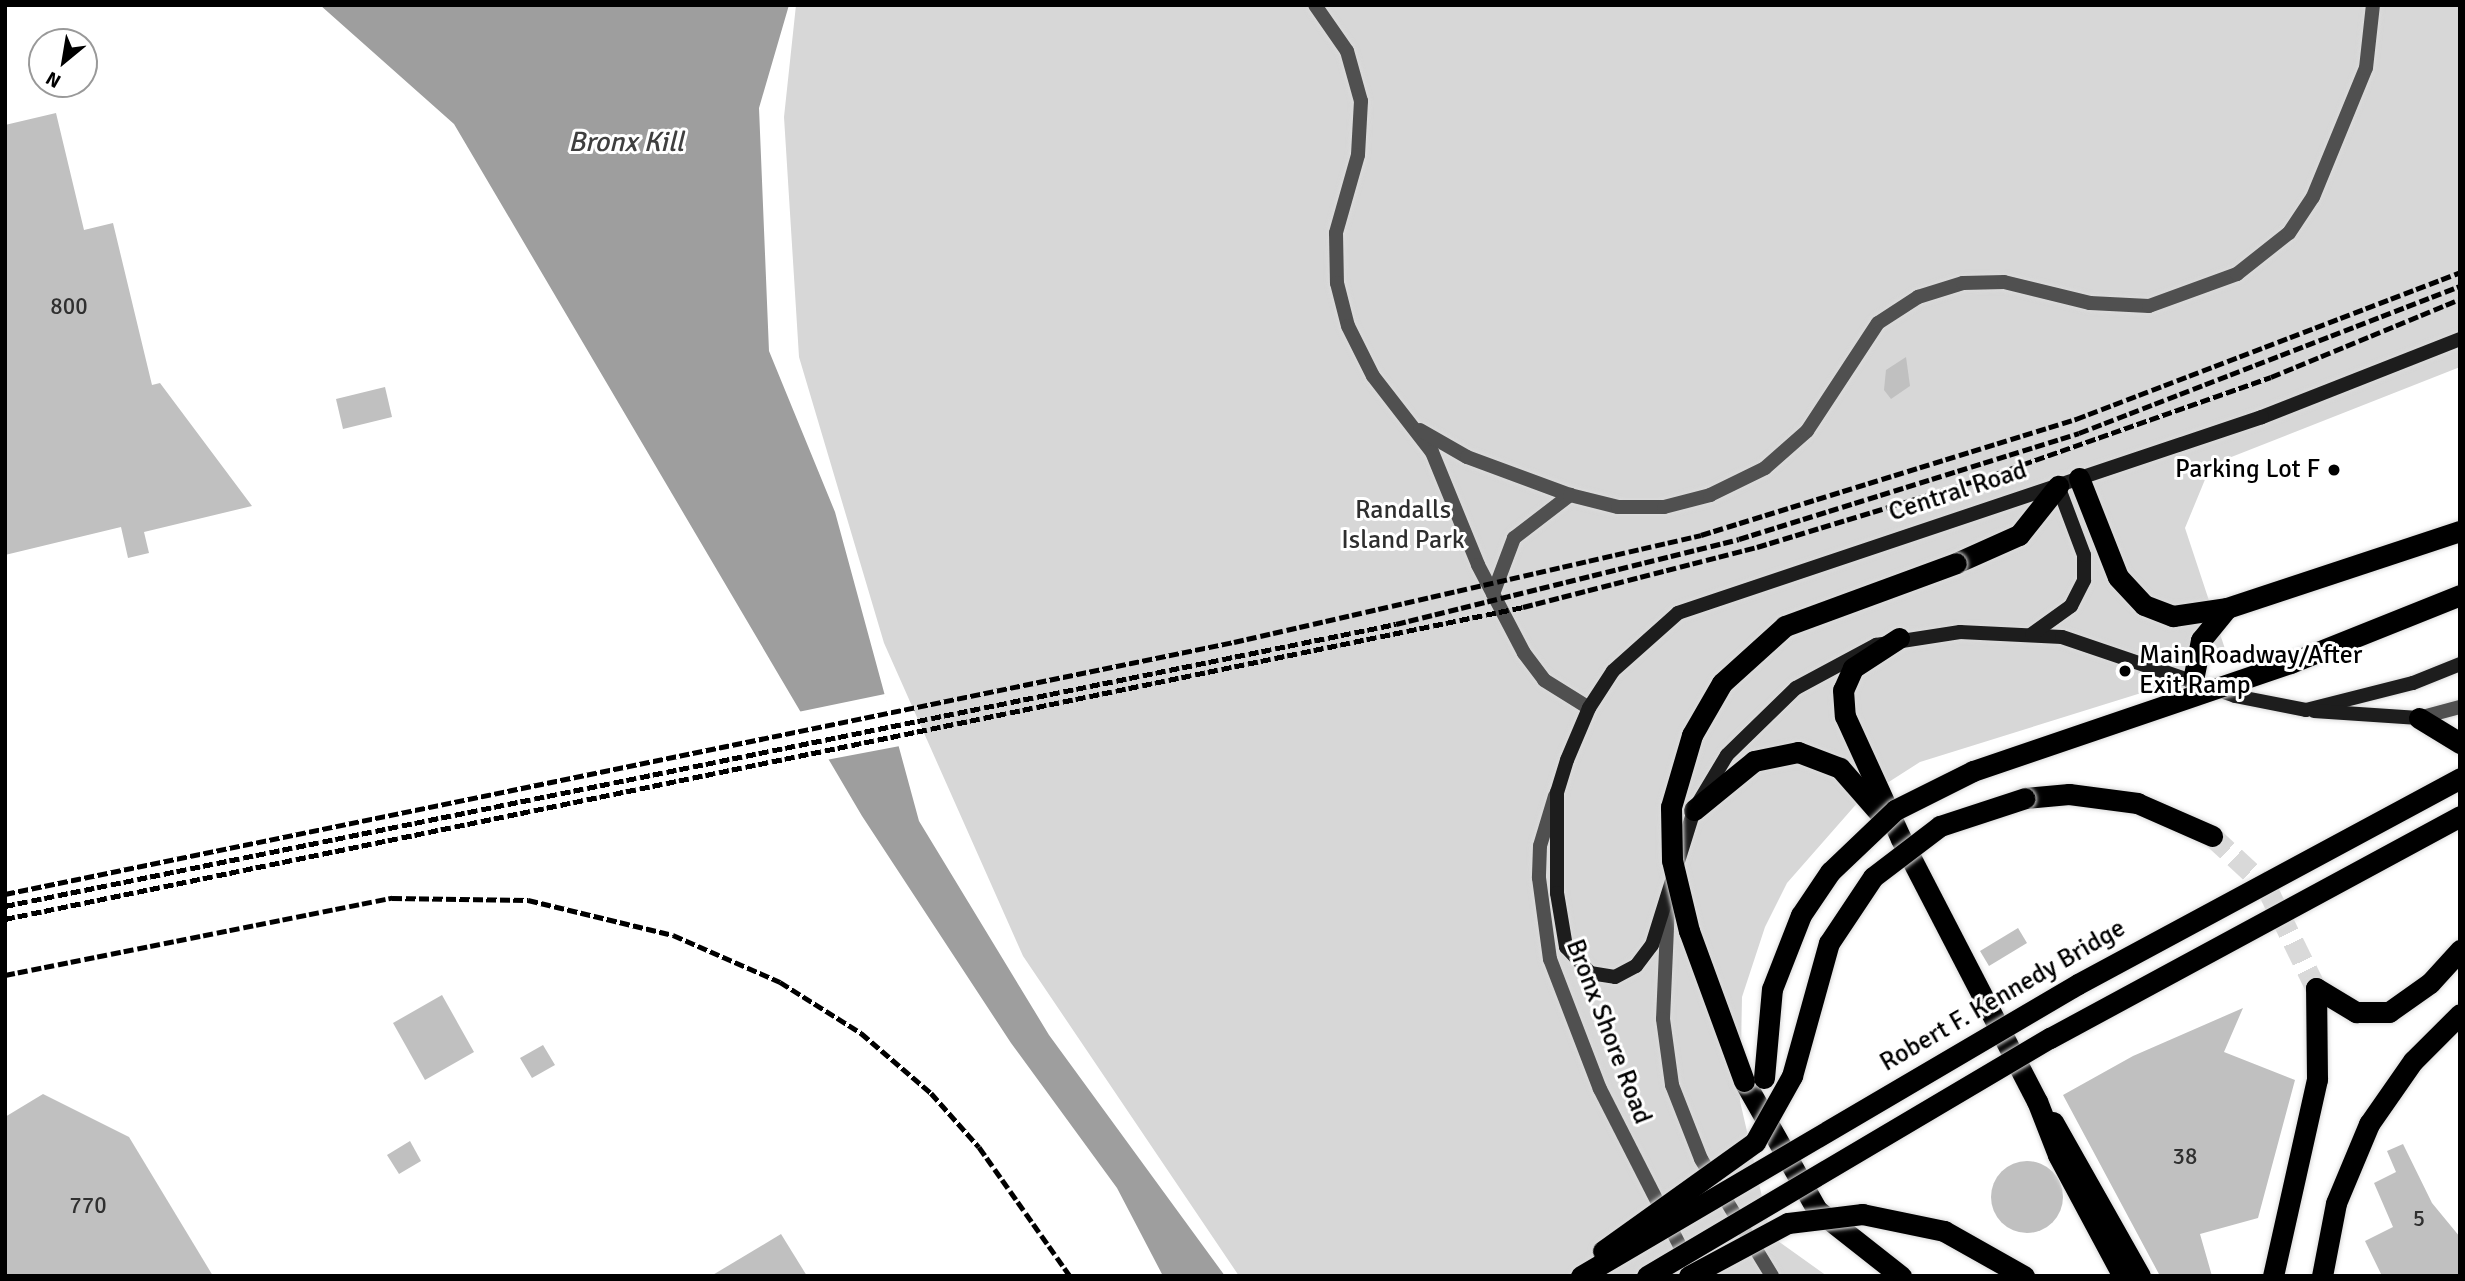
<!DOCTYPE html>
<style>
body{margin:0}
#map{position:relative;width:2465px;height:1281px;overflow:hidden;background:#fff;font-family:Signika,sans-serif}
div>[style]{position:absolute}
[style*='--x']{left:calc(var(--x)*1px);top:calc(var(--y)*1px);width:calc(var(--w)*1px);rotate:calc(var(--a)*1deg)}
.green>*{inset:0;background:#d7d7d7}
.water>*{inset:0;background:#9e9e9e}
.pier>*{inset:0;background:#fff}
.building>*{inset:0;background:#c0c0c0}
.round{border-radius:50%}
.highway-tunnel>*{height:21px;margin-top:-10.5px;transform-origin:0;background:repeating-linear-gradient(90deg,#d9d9d9 0 21px,transparent 0 31px)}
.roads{filter:drop-shadow(0 0 2px #dbdbdb) drop-shadow(0 0 2px #dbdbdb)}
.street>*{height:14px;margin:-7px;padding:0 7px;transform-origin:7px;border-radius:7px;background:#505050}
.secondary>*{height:14px;margin:-7px;padding:0 7px;transform-origin:7px;border-radius:7px;background:#1d1d1d}
.highway>*{height:21px;margin:-10.5px;padding:0 10.5px;transform-origin:10.5px;border-radius:10.5px;background:#000}
.rail>*{height:5px;margin-top:-2.5px;transform-origin:0;background:repeating-linear-gradient(90deg,#000 0 10px,transparent 0 13.5px)}
.bridges{filter:drop-shadow(0 0 2px #dbdbdb) drop-shadow(0 0 2px #dbdbdb)}
.highway-bridge>*{height:21px;margin:-10.5px;padding:0 10.5px;transform-origin:10.5px;border-radius:10.5px;background:#000}
.dots>*{width:19px;height:19px;translate:-50% -50%;box-sizing:border-box;border:4px solid #fff;border-radius:50%}
span{translate:-50% -50%;white-space:nowrap;text-align:center;line-height:1.15;-webkit-text-stroke:6px #fff;paint-order:stroke}
.number-label{font-size:23px;color:#303030}
.number-label span{-webkit-text-stroke-width:0}
.poi-label{font-size:26px;color:#000}
.right{translate:-100% -50%;text-align:right}
.left{translate:0 -50%;text-align:left}
.street-label{font-size:26px;color:#000}
.park-label{font-size:26px;color:#2e2e2e}
.water-label{font-size:28px;color:#3f3f3f;font-style:italic}
.frame{position:absolute;inset:0;border:7px solid #000;pointer-events:none}
.north{position:absolute;left:28px;top:28px;width:70px;height:70px;box-sizing:border-box;background:#fff;border:2px solid #999;border-radius:50%;rotate:210deg;font-size:19px;font-weight:700;line-height:28px;text-align:center;color:#000}
.north::after{content:'';display:block;margin:auto;width:24px;height:32px;background:#000;clip-path:polygon(50% 0,100% 100%,50% 72%,0 100%)}
</style>
<div id="map">
<div class="green">
<div style="clip-path:polygon(796px 5px,2460px 5px,2460px 367px,2211px 465px,2185px 528px,2227px 655px,2154px 689px,1920px 762px,1859px 801px,1787px 883px,1765px 927px,1742px 997px,1740px 1101px,1771px 1236px,1827px 1276px,1239px 1276px,1023px 956px,884px 643px,799px 357px,784px 117px)"></div>
</div>
<div class="water">
<div style="clip-path:polygon(320px 5px,789px 5px,759px 108px,769px 351px,835px 512px,919px 821px,1049px 1035px,1225px 1276px,1163px 1276px,1117px 1188px,1011px 1043px,862px 816px,454px 124px)"></div>
</div>
<div class="pier">
<div style="clip-path:polygon(885px 694px,900px 746px,826px 760px,798px 712px)"></div>
</div>
<div class="building">
<div style="clip-path:polygon(56px 113px,84px 230px,113px 223px,152px 385px,160px 383px,252px 506px,144px 532px,149px 553px,128px 558px,121px 527px,5px 555px,5px 125px)"></div>
<div style="clip-path:polygon(1906px 357px,1910px 386px,1891px 399px,1884px 390px,1886px 370px)"></div>
<div style="clip-path:polygon(385px 387px,392px 417px,343px 429px,336px 399px)"></div>
<div style="clip-path:polygon(2018px 928px,2027px 943px,1989px 966px,1980px 951px)"></div>
<div style="clip-path:polygon(442px 995px,474px 1052px,425px 1080px,393px 1023px)"></div>
<div style="clip-path:polygon(2243px 1008px,2224px 1052px,2295px 1080px,2258px 1218px,2200px 1234px,2212px 1276px,2160px 1276px,2063px 1095px,2133px 1056px)"></div>
<div style="clip-path:polygon(543px 1045px,555px 1065px,532px 1078px,520px 1058px)"></div>
<div style="clip-path:polygon(43px 1094px,129px 1137px,213px 1276px,5px 1276px,5px 1117px)"></div>
<div style="clip-path:polygon(410px 1141px,421px 1161px,399px 1174px,387px 1155px)"></div>
<div style="clip-path:polygon(2403px 1144px,2432px 1203px,2460px 1237px,2460px 1276px,2382px 1276px,2365px 1241px,2393px 1227px,2374px 1183px,2396px 1172px,2387px 1151px)"></div>
<div class="round" style="left:1991px;top:1161px;width:72px;height:72px"></div>
<div style="clip-path:polygon(781px 1234px,807px 1276px,711px 1276px)"></div>
</div>
<div class="highway-tunnel">
<div style="--x:2212;--y:836;--w:74;--a:42.8"></div>
<div style="--x:2266;--y:886;--w:114;--a:63.9"></div>
</div>
<div class="roads">
<div class="street">
<div style="--x:1315;--y:5;--w:56;--a:55.2"></div>
<div style="--x:1347;--y:51;--w:52;--a:74.4"></div>
<div style="--x:1361;--y:101;--w:54;--a:93.2"></div>
<div style="--x:1358;--y:155;--w:81;--a:105.8"></div>
<div style="--x:1336;--y:233;--w:50;--a:88.9"></div>
<div style="--x:1337;--y:283;--w:44;--a:75.7"></div>
<div style="--x:1348;--y:326;--w:56;--a:63.4"></div>
<div style="--x:1373;--y:376;--w:96;--a:52.2"></div>
<div style="--x:1432;--y:452;--w:122;--a:67.8"></div>
<div style="--x:1478;--y:565;--w:99;--a:62.4"></div>
<div style="--x:1524;--y:653;--w:34;--a:53"></div>
<div style="--x:1544;--y:680;--w:53;--a:31.9"></div>
<div style="--x:1420;--y:430;--w:54;--a:29.9"></div>
<div style="--x:1467;--y:457;--w:110;--a:20.3"></div>
<div style="--x:1493;--y:594;--w:60;--a:-69.4"></div>
<div style="--x:1514;--y:538;--w:71;--a:-37.5"></div>
<div style="--x:1570;--y:495;--w:49;--a:14"></div>
<div style="--x:1618;--y:507;--w:46;--a:0"></div>
<div style="--x:1664;--y:507;--w:48;--a:-14.6"></div>
<div style="--x:1710;--y:495;--w:61;--a:-26.1"></div>
<div style="--x:1765;--y:468;--w:56;--a:-41.4"></div>
<div style="--x:1807;--y:431;--w:129;--a:-56.7"></div>
<div style="--x:1878;--y:323;--w:48;--a:-33"></div>
<div style="--x:1918;--y:297;--w:47;--a:-17.3"></div>
<div style="--x:1963;--y:283;--w:41;--a:-1.4"></div>
<div style="--x:2004;--y:282;--w:89;--a:13.7"></div>
<div style="--x:2090;--y:303;--w:59;--a:2.9"></div>
<div style="--x:2149;--y:306;--w:94;--a:-20"></div>
<div style="--x:2237;--y:274;--w:66;--a:-38.3"></div>
<div style="--x:2289;--y:233;--w:43;--a:-56.3"></div>
<div style="--x:2313;--y:197;--w:139;--a:-67.7"></div>
<div style="--x:2366;--y:68;--w:63;--a:-83.7"></div>
<div style="--x:2419;--y:718;--w:42;--a:-15"></div>
<div style="--x:1555;--y:796;--w:52;--a:106.7"></div>
<div style="--x:1540;--y:846;--w:32;--a:92"></div>
<div style="--x:1539;--y:878;--w:82;--a:82.3"></div>
<div style="--x:1550;--y:959;--w:139;--a:69"></div>
<div style="--x:1600;--y:1089;--w:192;--a:63"></div>
<div style="--x:1668;--y:905;--w:114;--a:92.5"></div>
<div style="--x:1663;--y:1019;--w:67;--a:82.2"></div>
<div style="--x:1672;--y:1085;--w:79;--a:68.6"></div>
<div style="--x:1701;--y:1159;--w:137;--a:58.7"></div>
</div>
<div class="secondary">
<div style="--x:2460;--y:339;--w:213;--a:158.5"></div>
<div style="--x:2262;--y:417;--w:616;--a:161.45"></div>
<div style="--x:1678;--y:613;--w:87;--a:138.3"></div>
<div style="--x:1613;--y:671;--w:44;--a:123"></div>
<div style="--x:1589;--y:708;--w:56;--a:112.9"></div>
<div style="--x:1567;--y:760;--w:34;--a:107"></div>
<div style="--x:1557;--y:792;--w:101;--a:90"></div>
<div style="--x:1557;--y:893;--w:55;--a:80.5"></div>
<div style="--x:1566;--y:947;--w:35;--a:47"></div>
<div style="--x:1590;--y:973;--w:25;--a:9"></div>
<div style="--x:1615;--y:977;--w:24;--a:-28"></div>
<div style="--x:1636;--y:966;--w:26;--a:-53"></div>
<div style="--x:1652;--y:945;--w:141;--a:-72.7"></div>
<div style="--x:1694;--y:810;--w:64;--a:-59"></div>
<div style="--x:1727;--y:755;--w:96;--a:-44.2"></div>
<div style="--x:1796;--y:688;--w:91;--a:-28.3"></div>
<div style="--x:1876;--y:645;--w:85;--a:-8.8"></div>
<div style="--x:1960;--y:632;--w:102;--a:2.8"></div>
<div style="--x:2062;--y:637;--w:183;--a:18.8"></div>
<div style="--x:2235;--y:696;--w:72;--a:11.2"></div>
<div style="--x:2306;--y:710;--w:110;--a:-14.2"></div>
<div style="--x:2413;--y:683;--w:51;--a:-22"></div>
<div style="--x:2032;--y:634;--w:48;--a:-35.7"></div>
<div style="--x:2071;--y:606;--w:29;--a:-63"></div>
<div style="--x:2084;--y:580;--w:25;--a:-90"></div>
<div style="--x:2084;--y:555;--w:74;--a:-110.6"></div>
<div style="--x:2314;--y:711;--w:105;--a:3.8"></div>
</div>
<div class="highway">
<div style="--x:2079;--y:478;--w:106;--a:68.5"></div>
<div style="--x:2118;--y:577;--w:38;--a:47"></div>
<div style="--x:2144;--y:605;--w:31;--a:21"></div>
<div style="--x:2173;--y:616;--w:55;--a:-8.4"></div>
<div style="--x:2227;--y:608;--w:245;--a:-18.3"></div>
<div style="--x:1956;--y:563;--w:69;--a:-24"></div>
<div style="--x:2019;--y:535;--w:63;--a:-51.5"></div>
<div style="--x:1899;--y:638;--w:55;--a:146.9"></div>
<div style="--x:1853;--y:668;--w:24;--a:114"></div>
<div style="--x:1843;--y:690;--w:26;--a:86"></div>
<div style="--x:1845;--y:716;--w:135;--a:65.5"></div>
<div style="--x:1901;--y:839;--w:295;--a:62.6"></div>
<div style="--x:2037;--y:1101;--w:58;--a:68.7"></div>
<div style="--x:2058;--y:1155;--w:137;--a:61.8"></div>
<div style="--x:2193;--y:680;--w:41;--a:-78.7"></div>
<div style="--x:2201;--y:640;--w:41;--a:-50.9"></div>
<div style="--x:2419;--y:718;--w:48;--a:31.4"></div>
<div style="--x:2025;--y:798;--w:44;--a:-5.2"></div>
<div style="--x:2069;--y:794;--w:69;--a:7.5"></div>
<div style="--x:2137;--y:803;--w:82;--a:23.7"></div>
<div style="--x:1694;--y:810;--w:77;--a:-39.2"></div>
<div style="--x:1754;--y:761;--w:45;--a:-11.6"></div>
<div style="--x:1798;--y:752;--w:45;--a:20.9"></div>
<div style="--x:1840;--y:768;--w:67;--a:48.7"></div>
<div style="--x:2316;--y:988;--w:47;--a:31"></div>
<div style="--x:2356;--y:1012;--w:33;--a:0"></div>
<div style="--x:2389;--y:1012;--w:50;--a:-35.3"></div>
<div style="--x:2430;--y:983;--w:45;--a:-47.7"></div>
<div style="--x:1744;--y:1081;--w:148;--a:60.5"></div>
<div style="--x:1817;--y:1210;--w:107;--a:38.2"></div>
<div style="--x:2053;--y:1122;--w:177;--a:60.5"></div>
<div style="--x:2273;--y:1276;--w:202;--a:-77.4"></div>
<div style="--x:2317;--y:1079;--w:91;--a:-90.6"></div>
<div style="--x:2322;--y:1276;--w:74;--a:-79.1"></div>
<div style="--x:2336;--y:1203;--w:86;--a:-67.3"></div>
<div style="--x:2369;--y:1124;--w:77;--a:-55.1"></div>
<div style="--x:2413;--y:1061;--w:66;--a:-45"></div>
</div>
</div>
<div class="rail">
<div style="--x:5;--y:894;--w:1255;--a:-11.59"></div>
<div style="--x:1234;--y:642;--w:479;--a:-12.9"></div>
<div style="--x:1701;--y:535;--w:393;--a:-17.2"></div>
<div style="--x:2076;--y:419;--w:411;--a:-20.9"></div>
<div style="--x:5;--y:906;--w:1419;--a:-11.46"></div>
<div style="--x:1396;--y:624;--w:353;--a:-13.9"></div>
<div style="--x:1739;--y:539;--w:356;--a:-17.3"></div>
<div style="--x:2079;--y:433;--w:408;--a:-21.1"></div>
<div style="--x:5;--y:919;--w:1550;--a:-11.61"></div>
<div style="--x:1523;--y:607;--w:242;--a:-14.4"></div>
<div style="--x:1757;--y:547;--w:237;--a:-16.9"></div>
<div style="--x:1984;--y:478;--w:304;--a:-19.4"></div>
<div style="--x:2271;--y:377;--w:204;--a:-22.4"></div>
<div style="--x:5;--y:975;--w:395;--a:-11.3"></div>
<div style="--x:392;--y:898;--w:136;--a:0.8"></div>
<div style="--x:528;--y:900;--w:149;--a:13.6"></div>
<div style="--x:673;--y:935;--w:117;--a:23.7"></div>
<div style="--x:780;--y:982;--w:96;--a:32.2"></div>
<div style="--x:861;--y:1033;--w:92;--a:40.6"></div>
<div style="--x:931;--y:1093;--w:72;--a:48.4"></div>
<div style="--x:979;--y:1147;--w:158;--a:54.8"></div>
</div>
<div class="bridges">
<div class="highway-bridge">
<div style="--x:1764;--y:1078;--w:89;--a:-84.9"></div>
<div style="--x:1772;--y:989;--w:79;--a:-68.6"></div>
<div style="--x:1801;--y:915;--w:52;--a:-56"></div>
<div style="--x:1830;--y:872;--w:90;--a:-43.6"></div>
<div style="--x:1895;--y:810;--w:87;--a:-26.6"></div>
<div style="--x:1973;--y:771;--w:335;--a:-18.8"></div>
<div style="--x:2290;--y:663;--w:183;--a:-21.8"></div>
<div style="--x:1744;--y:1081;--w:160;--a:-110.1"></div>
<div style="--x:1689;--y:931;--w:73;--a:-103.5"></div>
<div style="--x:1672;--y:860;--w:53;--a:-91.1"></div>
<div style="--x:1671;--y:807;--w:75;--a:-73.7"></div>
<div style="--x:1692;--y:735;--w:60;--a:-60"></div>
<div style="--x:1722;--y:683;--w:85;--a:-42.1"></div>
<div style="--x:1785;--y:626;--w:182;--a:-20.2"></div>
<div style="--x:1603;--y:1251;--w:187;--a:-35.6"></div>
<div style="--x:1755;--y:1142;--w:76;--a:-60.7"></div>
<div style="--x:1792;--y:1076;--w:138;--a:-74.5"></div>
<div style="--x:1829;--y:943;--w:79;--a:-56.3"></div>
<div style="--x:1873;--y:877;--w:84;--a:-37.3"></div>
<div style="--x:1940;--y:826;--w:89;--a:-18.2"></div>
<div style="--x:1581;--y:1276;--w:576;--a:-30.44"></div>
<div style="--x:2078;--y:984;--w:434;--a:-28.3"></div>
<div style="--x:1647;--y:1276;--w:468;--a:-30.6"></div>
<div style="--x:2050;--y:1038;--w:466;--a:-28.4"></div>
<div style="--x:1689;--y:1276;--w:112;--a:-28.2"></div>
<div style="--x:1788;--y:1223;--w:75;--a:-6.9"></div>
<div style="--x:1862;--y:1214;--w:84;--a:11.7"></div>
<div style="--x:1944;--y:1231;--w:92;--a:29.4"></div>
</div>
</div>
<div class="dots">
<div style="left:2334px;top:470px;background:#000"></div>
<div style="left:2125px;top:671px;background:#000"></div>
</div>
<div class="number-label">
<span style="left:69px;top:307px">800</span>
<span style="left:2185px;top:1157px">38</span>
<span style="left:88px;top:1206px">770</span>
<span style="left:2419px;top:1219px">5</span>
</div>
<div class="poi-label">
<span class="right" style="left:2320px;top:470px">Parking Lot F</span>
<span class="left" style="left:2139px;top:671px">Main Roadway/After<br>Exit Ramp</span>
</div>
<div class="street-label">
<span style="left:1958px;top:492px;rotate:-18deg">Central Road</span>
<span style="left:2003px;top:996px;rotate:-30deg">Robert F. Kennedy Bridge</span>
<span style="left:1608px;top:1032px;rotate:69deg">Bronx Shore Road</span>
</div>
<div class="park-label">
<span style="left:1403px;top:526px">Randalls<br>Island Park</span>
</div>
<div class="water-label">
<span style="left:626px;top:142px">Bronx Kill</span>
</div>
<div class="frame"></div>
<div class="north">N</div>
</div>
